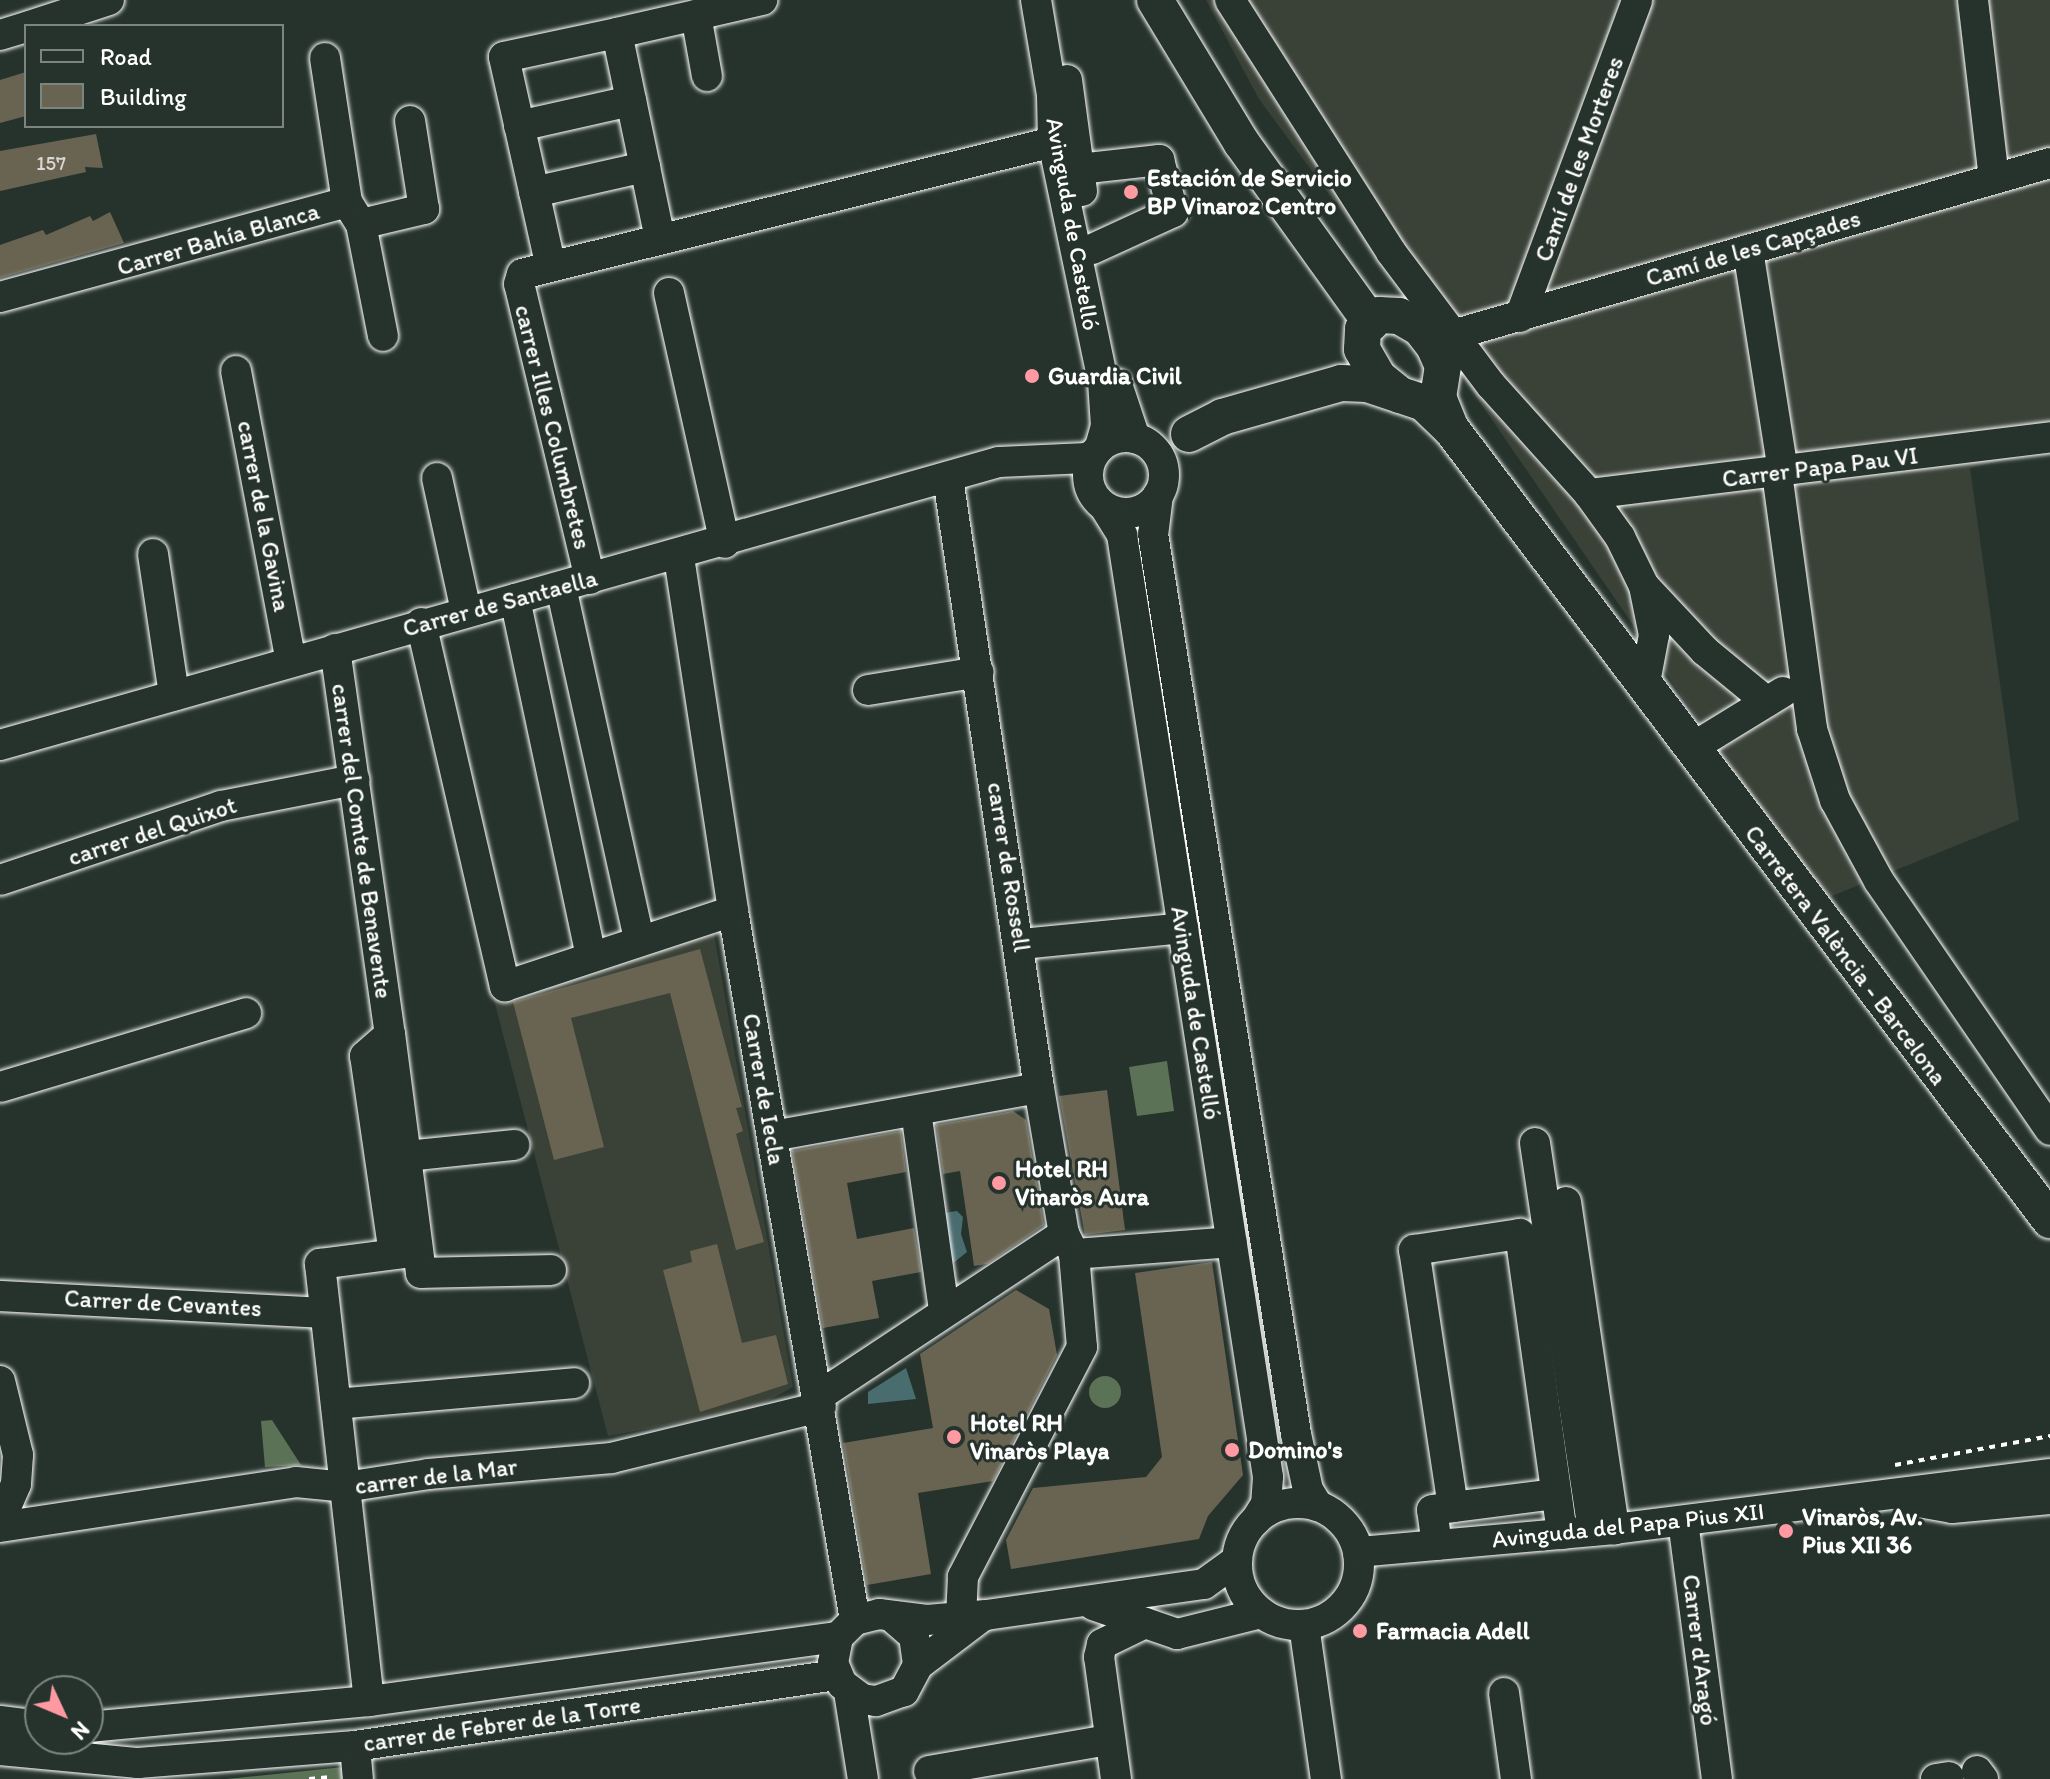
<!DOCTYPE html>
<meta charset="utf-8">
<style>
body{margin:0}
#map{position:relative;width:2050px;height:1779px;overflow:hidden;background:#26332d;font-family:Itim,sans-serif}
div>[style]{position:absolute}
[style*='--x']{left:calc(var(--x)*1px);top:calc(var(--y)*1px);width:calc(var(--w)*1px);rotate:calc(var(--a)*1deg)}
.built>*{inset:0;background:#3a4238}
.green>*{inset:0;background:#5b7256}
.round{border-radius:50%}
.water>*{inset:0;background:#496c6f}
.building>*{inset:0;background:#686451}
.path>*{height:4px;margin-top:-2px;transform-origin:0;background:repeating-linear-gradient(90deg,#fff 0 6px,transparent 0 12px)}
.roads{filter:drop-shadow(0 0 2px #fff) drop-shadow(0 0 2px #fff)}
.minor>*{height:30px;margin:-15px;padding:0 15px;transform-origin:15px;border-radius:15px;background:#26332d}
.minor>.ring{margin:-15px;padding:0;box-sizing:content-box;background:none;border:30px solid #26332d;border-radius:50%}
.major>*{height:36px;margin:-18px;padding:0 18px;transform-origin:18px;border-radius:18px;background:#26332d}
.dots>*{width:22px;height:22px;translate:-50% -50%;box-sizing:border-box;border:4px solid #26332d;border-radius:50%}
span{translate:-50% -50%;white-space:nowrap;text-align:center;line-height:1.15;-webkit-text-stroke:6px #26332d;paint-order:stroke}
.number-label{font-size:20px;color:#d9d8d4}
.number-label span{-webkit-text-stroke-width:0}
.street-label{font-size:24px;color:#fff}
.poi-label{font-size:24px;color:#fff;font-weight:700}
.left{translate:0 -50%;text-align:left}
.legend{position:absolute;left:24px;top:24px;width:260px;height:104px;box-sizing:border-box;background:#26332d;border:2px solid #7d8581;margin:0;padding:10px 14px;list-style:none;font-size:24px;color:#fff}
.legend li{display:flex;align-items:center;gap:16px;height:40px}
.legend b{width:40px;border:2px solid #7d8581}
.north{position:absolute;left:24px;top:1675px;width:80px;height:80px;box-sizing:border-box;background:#26332d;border:2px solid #7d8581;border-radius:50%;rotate:134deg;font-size:22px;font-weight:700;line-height:32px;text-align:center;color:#fff}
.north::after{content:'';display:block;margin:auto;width:28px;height:36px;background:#ff9aa2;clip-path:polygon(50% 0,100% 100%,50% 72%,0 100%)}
</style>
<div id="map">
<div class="built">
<div style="clip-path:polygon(1206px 0,2050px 0,2050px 449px,1970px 468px,2019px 820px,1822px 900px,1453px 363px,1259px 99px)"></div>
<div style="clip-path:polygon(713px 928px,793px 1387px,753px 1409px,608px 1436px,493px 996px)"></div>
</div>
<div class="green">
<div style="clip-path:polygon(1167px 1061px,1174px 1111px,1137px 1116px,1129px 1067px)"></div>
<div class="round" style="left:1089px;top:1376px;width:32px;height:32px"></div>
<div style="clip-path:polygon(272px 1420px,301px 1465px,265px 1467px,261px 1421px)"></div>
<div style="clip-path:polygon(344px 1767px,345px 1779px,226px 1779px)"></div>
</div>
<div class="water">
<div style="clip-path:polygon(957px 1211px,963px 1217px,961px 1234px,967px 1252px,952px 1264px,944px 1213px)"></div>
<div style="clip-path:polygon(906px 1368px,916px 1399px,868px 1404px,868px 1392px)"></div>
</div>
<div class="building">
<div style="clip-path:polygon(26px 72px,26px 116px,0 123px,0 80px)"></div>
<div style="clip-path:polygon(96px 134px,103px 168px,85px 167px,86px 172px,0 191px,0 151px)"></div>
<div style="clip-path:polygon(110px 212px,124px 243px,0 278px,0 245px,43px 230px,46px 235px,90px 216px,93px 221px)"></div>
<div style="clip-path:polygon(700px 949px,742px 1107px,736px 1108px,743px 1131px,736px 1134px,764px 1242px,736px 1250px,670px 993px,571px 1018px,604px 1147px,554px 1160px,513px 1002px)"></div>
<div style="clip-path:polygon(1107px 1090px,1125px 1230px,1085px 1235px,1059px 1096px)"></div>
<div style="clip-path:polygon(1013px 1111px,1026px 1120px,1044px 1225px,987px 1264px,974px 1266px,960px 1171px,943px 1174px,936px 1125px)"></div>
<div style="clip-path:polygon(901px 1131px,906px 1172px,847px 1183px,857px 1239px,914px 1228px,921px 1272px,872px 1281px,879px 1318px,823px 1328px,792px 1151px)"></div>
<div style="clip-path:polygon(717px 1244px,742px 1343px,776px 1335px,788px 1384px,700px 1412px,663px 1270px,692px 1262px,690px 1251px)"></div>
<div style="clip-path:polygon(1212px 1262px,1243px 1475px,1208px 1516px,1199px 1539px,1011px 1569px,1006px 1540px,1033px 1488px,1146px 1477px,1162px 1457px,1135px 1273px)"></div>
<div style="clip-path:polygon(1016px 1290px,1049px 1309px,1057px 1355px,993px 1481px,918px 1493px,931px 1574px,867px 1585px,843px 1443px,933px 1428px,920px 1354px)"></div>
</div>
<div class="path">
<div style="--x:1895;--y:1465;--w:158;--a:-10.6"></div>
<div style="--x:309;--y:1779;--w:22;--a:-5"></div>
</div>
<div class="roads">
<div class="minor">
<div style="--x:1036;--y:0;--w:96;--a:80.4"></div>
<div style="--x:1052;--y:95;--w:47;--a:88.8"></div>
<div style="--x:1053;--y:142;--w:244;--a:78.2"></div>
<div style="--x:1103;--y:381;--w:45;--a:86.2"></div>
<div style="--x:1106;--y:426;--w:22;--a:106"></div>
<div style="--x:1230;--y:0;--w:299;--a:57.4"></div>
<div style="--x:1391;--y:252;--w:166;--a:53.1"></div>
<div style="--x:1491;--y:385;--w:147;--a:48"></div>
<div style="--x:1589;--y:494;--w:53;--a:54.2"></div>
<div style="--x:1620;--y:537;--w:55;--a:63.9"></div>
<div style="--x:1644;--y:586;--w:50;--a:78.5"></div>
<div style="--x:1654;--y:635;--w:54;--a:100.7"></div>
<div style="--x:1973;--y:0;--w:180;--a:83.3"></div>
<div style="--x:696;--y:15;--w:62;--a:79.8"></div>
<div style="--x:29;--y:26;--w:84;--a:-18"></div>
<div style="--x:0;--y:35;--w:27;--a:-17"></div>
<div style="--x:325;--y:58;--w:146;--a:81.3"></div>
<div style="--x:1067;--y:80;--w:112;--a:82.3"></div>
<div style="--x:519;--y:126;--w:115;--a:-12.6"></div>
<div style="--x:1062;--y:177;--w:19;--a:-25"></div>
<div style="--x:1079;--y:169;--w:81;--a:-6.4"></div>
<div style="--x:1159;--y:160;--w:54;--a:74.9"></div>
<div style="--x:1173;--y:212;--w:89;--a:155.4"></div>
<div style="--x:534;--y:192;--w:114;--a:-12.7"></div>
<div style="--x:361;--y:224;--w:65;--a:-13.4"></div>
<div style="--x:424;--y:209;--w:89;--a:-99"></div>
<div style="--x:660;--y:239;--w:210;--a:-101.8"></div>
<div style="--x:617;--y:33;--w:149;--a:-12.8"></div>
<div style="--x:1748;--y:250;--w:225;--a:81"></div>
<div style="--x:550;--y:263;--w:211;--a:-102.6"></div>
<div style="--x:504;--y:57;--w:116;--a:-12"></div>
<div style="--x:669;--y:293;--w:256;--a:77.4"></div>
<div style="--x:0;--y:297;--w:360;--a:-15.3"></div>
<div style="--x:347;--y:202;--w:26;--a:58"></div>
<div style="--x:361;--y:224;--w:114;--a:78.9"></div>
<div style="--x:1520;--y:317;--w:338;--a:-69.7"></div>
<div style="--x:1456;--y:334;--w:618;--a:-16.06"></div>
<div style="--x:236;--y:371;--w:295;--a:79.3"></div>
<div style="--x:1117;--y:384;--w:57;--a:71.6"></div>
<div class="ring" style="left:1088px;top:437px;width:46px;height:46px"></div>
<div style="--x:1777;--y:473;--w:258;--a:82.2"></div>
<div style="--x:1812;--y:729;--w:75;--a:72.1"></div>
<div style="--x:1835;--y:800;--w:92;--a:61.5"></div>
<div style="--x:1879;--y:881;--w:302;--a:55.5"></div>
<div style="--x:437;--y:478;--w:136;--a:77.7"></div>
<div style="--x:948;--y:478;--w:617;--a:81.52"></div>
<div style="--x:1039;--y:1088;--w:148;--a:80.3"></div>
<div style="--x:1064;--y:1234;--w:22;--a:63"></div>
<div style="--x:1074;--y:1254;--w:93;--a:85.1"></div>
<div style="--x:1082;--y:1347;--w:259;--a:117.4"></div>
<div style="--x:963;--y:1577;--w:40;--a:92.9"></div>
<div style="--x:1589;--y:494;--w:465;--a:-7"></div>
<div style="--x:1158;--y:495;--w:39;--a:97"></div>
<div style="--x:1153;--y:534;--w:911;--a:80.97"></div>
<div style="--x:1296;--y:1434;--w:57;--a:77.9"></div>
<div style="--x:1308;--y:1490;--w:19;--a:58"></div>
<div style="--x:1106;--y:509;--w:31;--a:58"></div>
<div style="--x:1122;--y:535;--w:953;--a:81.19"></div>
<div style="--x:1268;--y:1477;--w:27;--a:94"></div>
<div style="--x:1266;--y:1504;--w:19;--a:122"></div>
<div style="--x:153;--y:554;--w:143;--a:81.5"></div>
<div style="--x:679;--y:557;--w:358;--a:81.3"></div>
<div style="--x:733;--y:911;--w:719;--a:80.24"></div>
<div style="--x:590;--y:579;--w:303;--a:-103.5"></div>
<div style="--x:519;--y:284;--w:10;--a:-73"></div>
<div style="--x:522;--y:274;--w:547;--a:-13.96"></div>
<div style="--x:561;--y:587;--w:361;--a:77.5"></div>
<div style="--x:1646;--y:588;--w:86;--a:46.9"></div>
<div style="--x:1705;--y:651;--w:80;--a:39.4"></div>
<div style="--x:515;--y:599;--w:366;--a:78"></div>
<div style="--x:421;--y:623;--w:373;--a:77"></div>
<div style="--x:505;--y:986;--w:240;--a:-18.2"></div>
<div style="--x:335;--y:649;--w:389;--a:81.9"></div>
<div style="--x:868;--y:690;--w:112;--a:-9.2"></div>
<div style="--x:0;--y:745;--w:1038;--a:-15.82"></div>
<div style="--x:999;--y:462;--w:88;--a:-2.6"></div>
<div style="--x:1087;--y:458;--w:8;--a:-30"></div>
<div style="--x:1690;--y:749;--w:109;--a:-31.5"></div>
<div style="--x:0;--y:880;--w:233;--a:-18.5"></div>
<div style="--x:221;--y:806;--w:136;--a:-11.1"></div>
<div style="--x:1021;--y:944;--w:163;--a:-5.6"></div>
<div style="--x:0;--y:1087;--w:257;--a:-16.7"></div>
<div style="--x:916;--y:1111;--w:201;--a:82"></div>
<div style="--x:772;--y:1136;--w:271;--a:-10.2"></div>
<div style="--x:1535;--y:1143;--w:392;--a:81.5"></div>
<div style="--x:407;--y:1156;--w:108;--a:-5.9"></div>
<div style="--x:1566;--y:1202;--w:331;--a:81.6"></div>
<div style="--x:394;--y:1254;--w:200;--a:-98.3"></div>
<div style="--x:365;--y:1056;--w:33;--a:-41"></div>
<div style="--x:390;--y:1034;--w:241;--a:82.6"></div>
<div style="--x:421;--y:1273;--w:130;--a:-1.3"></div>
<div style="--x:1074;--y:1254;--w:158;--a:-4.3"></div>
<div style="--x:0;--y:1296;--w:325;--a:3"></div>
<div style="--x:0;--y:1381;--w:76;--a:76.3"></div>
<div style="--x:18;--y:1455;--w:29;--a:94"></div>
<div style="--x:16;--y:1484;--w:40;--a:113.4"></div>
<div style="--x:819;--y:1396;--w:294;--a:-33.5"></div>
<div style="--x:336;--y:1404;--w:239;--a:-5"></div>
<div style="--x:1913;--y:1501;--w:40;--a:10"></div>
<div style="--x:1952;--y:1508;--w:98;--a:-5.2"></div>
<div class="ring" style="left:1237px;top:1503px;width:92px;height:92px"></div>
<div style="--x:1453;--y:1507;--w:104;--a:-7.2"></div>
<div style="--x:1683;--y:1521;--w:260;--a:82.5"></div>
<div style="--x:0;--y:1527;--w:299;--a:-8.6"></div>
<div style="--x:296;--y:1482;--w:49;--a:5.8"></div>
<div style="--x:345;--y:1487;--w:85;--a:-8.8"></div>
<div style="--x:429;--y:1474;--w:183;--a:-5"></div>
<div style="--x:611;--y:1458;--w:216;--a:-13.7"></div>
<div style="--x:1437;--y:1545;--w:35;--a:-98"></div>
<div style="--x:1432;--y:1510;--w:21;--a:-8"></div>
<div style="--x:1453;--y:1507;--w:260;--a:-98.6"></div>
<div style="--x:1414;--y:1250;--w:107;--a:-8.6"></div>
<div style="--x:1520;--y:1234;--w:303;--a:82"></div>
<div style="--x:1358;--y:1552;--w:257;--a:-5.1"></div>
<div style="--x:1614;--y:1529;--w:439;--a:-7.2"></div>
<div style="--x:1093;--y:1605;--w:89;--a:19"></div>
<div style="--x:1177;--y:1634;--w:87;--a:-14"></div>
<div style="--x:892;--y:1617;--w:29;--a:41"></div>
<div style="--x:914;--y:1636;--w:29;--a:82"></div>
<div style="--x:918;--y:1665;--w:30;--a:118"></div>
<div style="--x:904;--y:1691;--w:30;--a:160"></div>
<div style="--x:876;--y:1701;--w:14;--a:-172"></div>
<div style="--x:862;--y:1699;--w:25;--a:-143"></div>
<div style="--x:842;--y:1684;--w:23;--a:-113"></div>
<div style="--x:833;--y:1663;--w:26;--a:-79"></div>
<div style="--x:838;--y:1637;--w:24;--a:-45"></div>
<div style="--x:855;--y:1620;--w:25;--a:-14"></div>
<div style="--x:879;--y:1614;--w:48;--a:7.1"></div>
<div style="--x:927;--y:1620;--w:59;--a:-4.8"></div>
<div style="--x:986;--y:1615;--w:220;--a:-8.1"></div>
<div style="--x:1204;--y:1584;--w:41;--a:-36"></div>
<div style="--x:1304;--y:1625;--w:156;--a:81.9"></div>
<div style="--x:918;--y:1665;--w:78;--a:-37.2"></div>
<div style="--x:849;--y:1692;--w:88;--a:80.9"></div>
<div style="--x:1504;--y:1693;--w:87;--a:82.1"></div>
<div style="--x:369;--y:1701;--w:440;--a:-96.4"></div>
<div style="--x:320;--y:1264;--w:94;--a:-7.4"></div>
<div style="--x:0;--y:1721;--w:40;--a:7.1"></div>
<div style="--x:88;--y:1727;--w:282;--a:-5.3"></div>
<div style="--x:369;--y:1701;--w:473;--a:-7.8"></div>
<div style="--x:355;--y:1746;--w:33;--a:85"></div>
<div style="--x:0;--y:1750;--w:139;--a:5.4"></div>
<div style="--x:138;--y:1763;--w:218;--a:-4.5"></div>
<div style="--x:355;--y:1746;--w:486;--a:-8.4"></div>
<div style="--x:929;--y:1771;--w:183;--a:-9.8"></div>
<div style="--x:1977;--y:1771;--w:10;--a:53"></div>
<div style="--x:1116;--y:1779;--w:123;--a:-97.9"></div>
<div style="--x:1099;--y:1657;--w:13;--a:-77"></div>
<div style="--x:1102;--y:1644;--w:48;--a:-26"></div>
<div style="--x:1936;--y:1779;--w:13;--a:-9"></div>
</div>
<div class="major">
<div style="--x:1155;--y:0;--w:166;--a:58.8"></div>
<div style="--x:1241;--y:142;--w:223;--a:54.3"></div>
<div style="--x:1400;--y:395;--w:28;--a:-141"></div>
<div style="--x:1378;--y:377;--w:32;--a:-120"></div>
<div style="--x:1362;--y:349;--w:20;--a:-87"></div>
<div style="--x:1363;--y:329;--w:21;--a:-41"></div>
<div style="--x:1379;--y:315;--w:20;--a:3"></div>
<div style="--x:1399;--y:316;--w:24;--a:30"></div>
<div style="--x:1420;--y:328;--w:23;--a:52"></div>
<div style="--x:1434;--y:346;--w:22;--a:66"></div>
<div style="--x:1443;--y:366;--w:31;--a:99"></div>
<div style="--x:1438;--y:397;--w:35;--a:68"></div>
<div style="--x:1189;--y:434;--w:37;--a:-27"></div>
<div style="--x:1222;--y:417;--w:124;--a:-15.9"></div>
<div style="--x:1341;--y:383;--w:26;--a:2"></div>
<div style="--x:1367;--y:384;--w:60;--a:18.4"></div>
<div style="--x:1424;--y:403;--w:39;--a:44"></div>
<div style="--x:1452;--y:430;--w:991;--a:52.88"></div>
</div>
</div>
<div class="dots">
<div style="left:1131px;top:192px;background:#ff9aa2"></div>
<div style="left:1032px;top:376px;background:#ff9aa2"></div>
<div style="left:999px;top:1183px;background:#ff9aa2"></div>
<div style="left:954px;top:1437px;background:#ff9aa2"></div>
<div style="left:1232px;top:1450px;background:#ff9aa2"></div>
<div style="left:1786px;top:1531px;background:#ff9aa2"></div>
<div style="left:1360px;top:1631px;background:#ff9aa2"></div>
</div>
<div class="number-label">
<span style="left:51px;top:163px">157</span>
</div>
<div class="street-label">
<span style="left:1579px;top:159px;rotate:-70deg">Camí de les Morteres</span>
<span style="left:1073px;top:224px;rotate:80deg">Avinguda de Castelló</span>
<span style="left:218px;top:239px;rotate:-16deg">Carrer Bahía Blanca</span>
<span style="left:1753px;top:248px;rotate:-16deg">Camí de les Capçades</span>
<span style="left:553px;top:427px;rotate:76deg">carrer Illes Columbretes</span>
<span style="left:1820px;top:467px;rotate:-7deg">Carrer Papa Pau VI</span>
<span style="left:264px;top:516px;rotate:79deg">carrer de la Gavina</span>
<span style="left:500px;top:603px;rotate:-15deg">Carrer de Santaella</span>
<span style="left:152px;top:831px;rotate:-18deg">carrer del Quixot</span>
<span style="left:362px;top:841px;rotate:82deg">carrer del Comte de Benavente</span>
<span style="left:1009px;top:867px;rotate:81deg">carrer de Rossell</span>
<span style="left:1846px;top:955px;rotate:53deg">Carretera València - Barcelona</span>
<span style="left:1196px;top:1013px;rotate:81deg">Avinguda de Castelló</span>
<span style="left:764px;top:1089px;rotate:80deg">Carrer de Iecla</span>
<span style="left:163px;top:1303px;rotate:3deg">Carrer de Cevantes</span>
<span style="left:436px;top:1476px;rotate:-7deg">carrer de la Mar</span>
<span style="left:1628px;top:1525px;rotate:-6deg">Avinguda del Papa Pius XII</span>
<span style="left:1700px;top:1650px;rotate:83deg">Carrer d'Aragó</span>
<span style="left:502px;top:1724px;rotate:-8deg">carrer de Febrer de la Torre</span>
</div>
<div class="poi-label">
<span class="left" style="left:1147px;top:192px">Estación de Servicio<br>BP Vinaroz Centro</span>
<span class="left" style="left:1048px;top:376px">Guardia Civil</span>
<span class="left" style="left:1015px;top:1183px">Hotel RH<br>Vinaròs Aura</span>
<span class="left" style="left:970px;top:1437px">Hotel RH<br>Vinaròs Playa</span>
<span class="left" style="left:1248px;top:1450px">Domino's</span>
<span class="left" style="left:1802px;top:1531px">Vinaròs, Av.<br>Pius XII 36</span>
<span class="left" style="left:1376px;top:1631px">Farmacia Adell</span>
</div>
<ul class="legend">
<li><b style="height:10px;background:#26332d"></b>Road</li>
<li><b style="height:22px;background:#686451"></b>Building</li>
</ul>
<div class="north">N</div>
</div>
